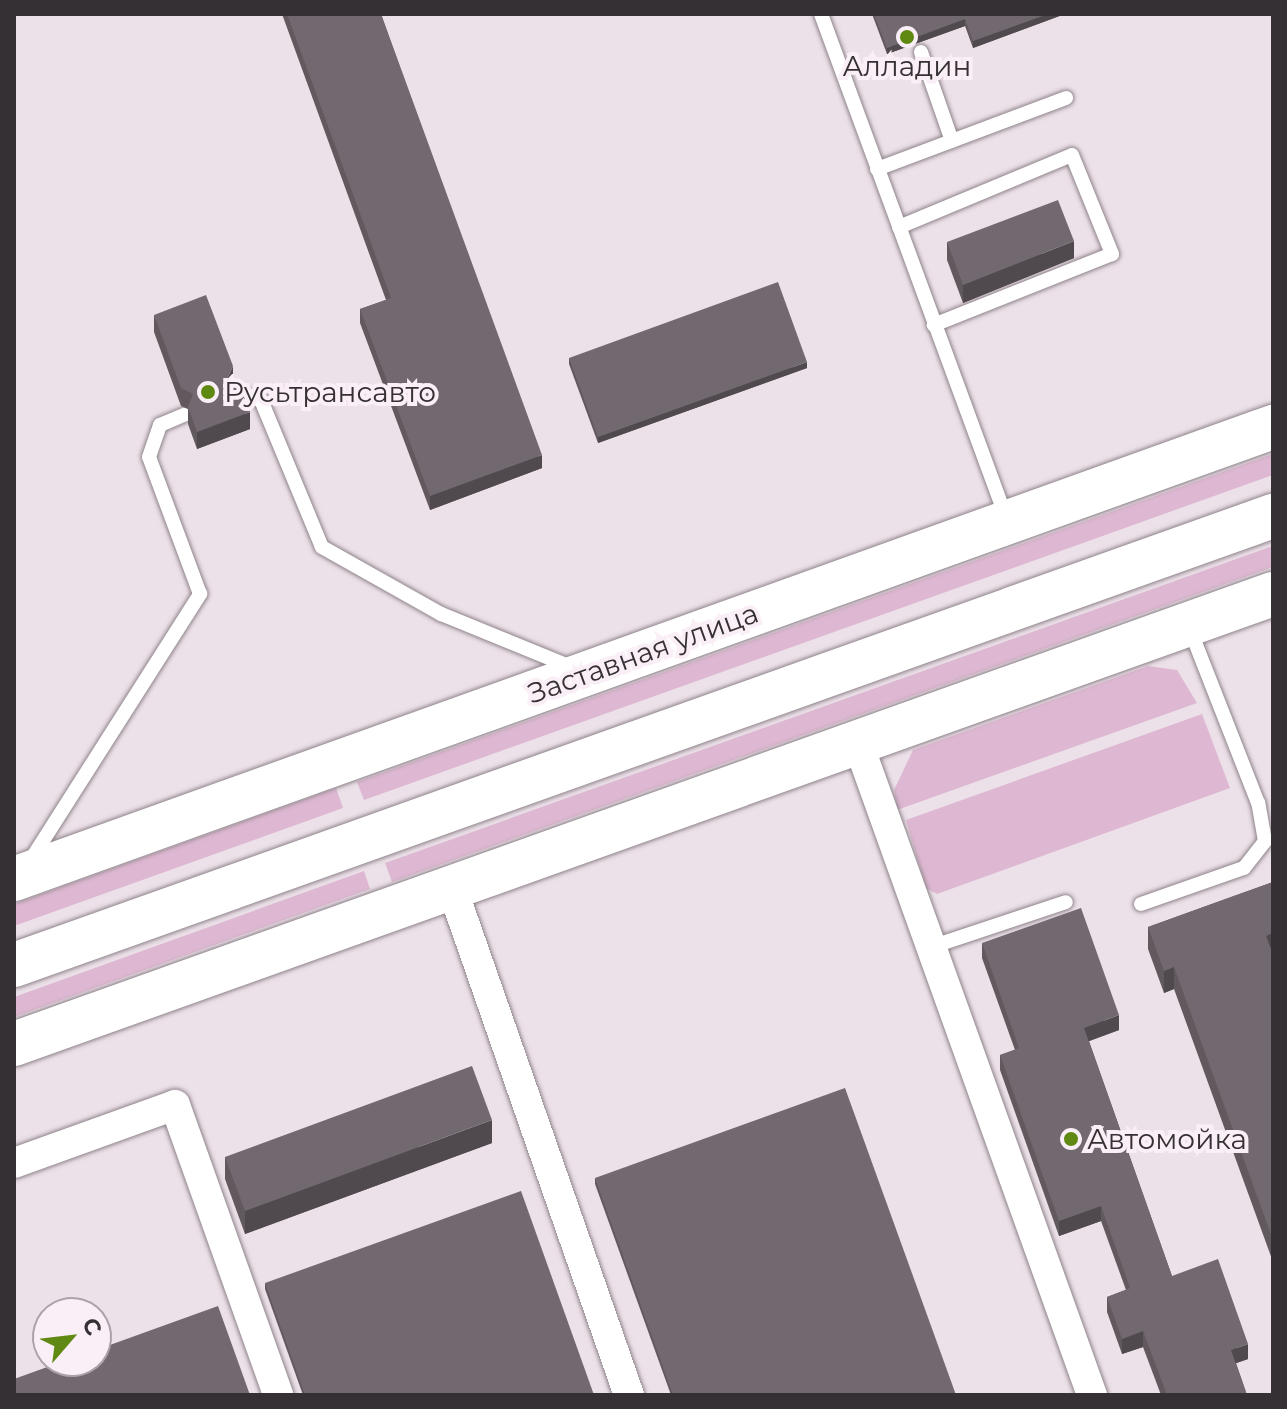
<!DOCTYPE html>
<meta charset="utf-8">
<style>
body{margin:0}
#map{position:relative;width:1287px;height:1409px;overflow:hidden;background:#ede1e9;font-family:Montserrat,sans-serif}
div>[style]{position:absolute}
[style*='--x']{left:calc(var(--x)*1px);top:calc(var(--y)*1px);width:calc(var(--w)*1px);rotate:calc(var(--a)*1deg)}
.green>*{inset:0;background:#deb8d2}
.roads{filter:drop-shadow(0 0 2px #8e838a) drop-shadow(0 0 2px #8e838a)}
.lane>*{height:14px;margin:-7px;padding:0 7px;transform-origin:7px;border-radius:7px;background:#fff}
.street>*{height:30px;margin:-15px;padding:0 15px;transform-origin:15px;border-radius:15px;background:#fff}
.primary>*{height:44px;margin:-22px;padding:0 22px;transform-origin:22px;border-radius:22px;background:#fff}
.wall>*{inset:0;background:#62595f}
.shaded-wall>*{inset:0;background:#50494e}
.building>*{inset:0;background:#72686f}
.dots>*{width:22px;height:22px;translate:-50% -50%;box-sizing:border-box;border:4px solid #fbeff7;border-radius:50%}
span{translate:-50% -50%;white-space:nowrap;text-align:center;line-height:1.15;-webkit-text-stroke:8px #fbeff7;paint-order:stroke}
.poi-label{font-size:28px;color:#353033}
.left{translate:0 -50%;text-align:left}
.street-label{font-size:28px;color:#353033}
.frame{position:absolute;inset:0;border:16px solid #353033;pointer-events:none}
.north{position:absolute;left:32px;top:1297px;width:80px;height:80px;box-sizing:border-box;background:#fbeff7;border:2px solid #aca3a9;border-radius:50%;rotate:62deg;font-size:22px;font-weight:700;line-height:32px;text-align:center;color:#353033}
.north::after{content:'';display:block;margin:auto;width:28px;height:36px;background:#608913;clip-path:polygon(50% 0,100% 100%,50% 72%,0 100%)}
</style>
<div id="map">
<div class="green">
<div style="clip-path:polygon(1273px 454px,1273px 475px,364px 800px,357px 782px)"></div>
<div style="clip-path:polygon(1273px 546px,1273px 567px,392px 882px,385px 863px)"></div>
<div style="clip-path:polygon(1148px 666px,1177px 670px,1197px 703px,897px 810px,894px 790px,913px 750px)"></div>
<div style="clip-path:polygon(1202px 714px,1230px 788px,937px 894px,926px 888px,906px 820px)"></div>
<div style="clip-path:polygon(336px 788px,343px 808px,14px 926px,14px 904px)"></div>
<div style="clip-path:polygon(364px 871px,370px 889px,14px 1017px,14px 997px)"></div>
</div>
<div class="roads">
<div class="lane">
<div style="--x:821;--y:14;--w:536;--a:69.81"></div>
<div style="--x:921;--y:52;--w:94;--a:70.8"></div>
<div style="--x:877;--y:169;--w:202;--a:-20.6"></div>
<div style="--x:899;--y:227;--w:187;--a:-22.6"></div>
<div style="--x:1072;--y:155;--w:107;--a:68"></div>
<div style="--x:1112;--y:254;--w:192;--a:158.3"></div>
<div style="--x:236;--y:393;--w:26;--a:16"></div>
<div style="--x:261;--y:400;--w:159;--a:67.5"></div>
<div style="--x:322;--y:547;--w:137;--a:29.4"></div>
<div style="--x:441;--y:614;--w:140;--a:22.2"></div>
<div style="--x:30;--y:861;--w:317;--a:-57.5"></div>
<div style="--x:200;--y:594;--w:146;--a:-110.4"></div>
<div style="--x:149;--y:457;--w:34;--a:-71"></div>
<div style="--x:160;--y:425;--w:26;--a:-23"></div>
<div style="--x:1141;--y:904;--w:109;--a:-19.3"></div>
<div style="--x:1244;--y:868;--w:34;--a:-52"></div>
<div style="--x:1265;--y:841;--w:39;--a:-100"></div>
<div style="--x:1258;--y:803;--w:189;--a:-111.4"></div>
<div style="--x:931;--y:947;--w:142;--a:-18.4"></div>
</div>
<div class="street">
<div style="--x:858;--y:743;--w:693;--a:70.26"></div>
<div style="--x:452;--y:888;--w:537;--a:70.76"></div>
<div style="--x:14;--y:1163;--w:171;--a:-19.8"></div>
<div style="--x:175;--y:1105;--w:308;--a:70.4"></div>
</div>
<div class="primary">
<div style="--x:14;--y:879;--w:1338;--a:-19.75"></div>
<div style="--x:14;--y:965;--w:1337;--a:-19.63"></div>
<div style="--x:14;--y:1044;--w:1337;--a:-19.67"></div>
</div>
</div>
<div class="wall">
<div style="clip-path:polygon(282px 14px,381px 14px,542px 468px,430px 510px,360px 323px,360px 309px,386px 300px)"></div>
<div style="clip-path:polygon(872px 14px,1065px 14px,973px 48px,965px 26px,887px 54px)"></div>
<div style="clip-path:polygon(947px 242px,1074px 258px,963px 303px,947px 260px)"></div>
<div style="clip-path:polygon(154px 315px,233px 382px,250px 429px,197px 449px,188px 424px,188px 409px,181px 406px,154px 332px)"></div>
<div style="clip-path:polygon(569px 358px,807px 368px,598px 443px,569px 364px)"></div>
<div style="clip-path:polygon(1273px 882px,1273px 1262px,1174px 989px,1164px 993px,1148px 949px,1148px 927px)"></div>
<div style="clip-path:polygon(982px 943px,1119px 1030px,1089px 1041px,1172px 1276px,1248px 1359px,1236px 1363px,1247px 1395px,1161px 1395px,1143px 1347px,1122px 1354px,1107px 1312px,1107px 1297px,1126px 1290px,1101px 1221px,1059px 1236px,1000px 1070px,1000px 1055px,1015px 1050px,982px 958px)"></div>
<div style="clip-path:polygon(492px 1143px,245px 1234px,225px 1179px,225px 1157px)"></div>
<div style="clip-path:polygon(595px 1178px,956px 1395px,671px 1395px,595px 1184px)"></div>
<div style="clip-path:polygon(265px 1283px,594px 1395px,303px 1395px,265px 1289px)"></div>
</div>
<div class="shaded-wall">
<div style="clip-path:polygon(1048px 14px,1065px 14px,973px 48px,973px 41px)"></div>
<div style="clip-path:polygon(965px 19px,965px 26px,887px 54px,887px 48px)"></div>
<div style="clip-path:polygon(1074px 241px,1074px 258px,963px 303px,963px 285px)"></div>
<div style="clip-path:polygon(807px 362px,807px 368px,598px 443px,598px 437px)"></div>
<div style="clip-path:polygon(233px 366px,233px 384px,227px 379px)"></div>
<div style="clip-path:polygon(250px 412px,250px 429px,197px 449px,197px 432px)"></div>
<div style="clip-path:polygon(542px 455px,542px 468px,430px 510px,430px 496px)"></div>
<div style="clip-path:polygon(1273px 933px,1273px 955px,1266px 936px)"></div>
<div style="clip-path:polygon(1174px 967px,1174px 989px,1164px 993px,1164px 971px)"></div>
<div style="clip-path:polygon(1119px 1015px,1119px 1030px,1084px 1043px,1084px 1028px)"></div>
<div style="clip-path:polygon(492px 1120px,492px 1143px,245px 1234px,245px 1211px)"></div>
<div style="clip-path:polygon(1101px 1206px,1101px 1221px,1059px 1236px,1059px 1221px)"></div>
<div style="clip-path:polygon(1143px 1331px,1143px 1347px,1122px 1354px,1122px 1339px)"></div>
<div style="clip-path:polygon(1248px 1344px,1248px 1359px,1231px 1365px,1231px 1350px)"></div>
</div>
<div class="building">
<div style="clip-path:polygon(287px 14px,381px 14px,542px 455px,430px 496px,360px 309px,391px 298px)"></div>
<div style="clip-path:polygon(874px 14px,1048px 14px,973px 41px,965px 19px,887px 48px)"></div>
<div style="clip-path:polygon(1058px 200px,1074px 241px,963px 285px,947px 242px)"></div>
<div style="clip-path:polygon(778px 282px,807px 362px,598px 437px,569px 358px)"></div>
<div style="clip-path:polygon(206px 295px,233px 366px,227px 379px,241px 387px,250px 412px,197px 432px,188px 407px,193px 394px,181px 388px,154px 315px)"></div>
<div style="clip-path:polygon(1273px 882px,1273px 933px,1266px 936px,1273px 955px,1273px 1240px,1174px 967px,1164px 971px,1148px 927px)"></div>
<div style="clip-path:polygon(1081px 908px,1119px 1015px,1084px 1028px,1172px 1276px,1218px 1259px,1248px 1344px,1231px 1350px,1247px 1395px,1167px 1395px,1143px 1331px,1122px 1339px,1107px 1297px,1130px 1288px,1101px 1206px,1059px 1221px,1000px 1055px,1019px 1048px,982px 943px)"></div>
<div style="clip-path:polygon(472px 1066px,492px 1120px,245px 1211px,225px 1157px)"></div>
<div style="clip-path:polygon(845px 1088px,956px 1395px,673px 1395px,595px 1178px)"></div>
<div style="clip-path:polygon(521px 1191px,594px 1395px,305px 1395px,265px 1283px)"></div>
<div style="clip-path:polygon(218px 1306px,250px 1395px,14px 1395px,14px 1379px,64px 1361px,96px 1361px,96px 1350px)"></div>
</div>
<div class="dots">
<div style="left:907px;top:37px;background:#608913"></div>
<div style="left:208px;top:392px;background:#608913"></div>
<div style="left:1071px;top:1139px;background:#608913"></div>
</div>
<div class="poi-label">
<span style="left:907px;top:66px">Алладин</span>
<span class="left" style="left:224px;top:392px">Русьтрансавто</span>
<span class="left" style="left:1087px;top:1139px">Автомойка</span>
</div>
<div class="street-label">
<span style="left:643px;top:653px;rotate:-20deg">Заставная улица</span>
</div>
<div class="frame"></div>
<div class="north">С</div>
</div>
